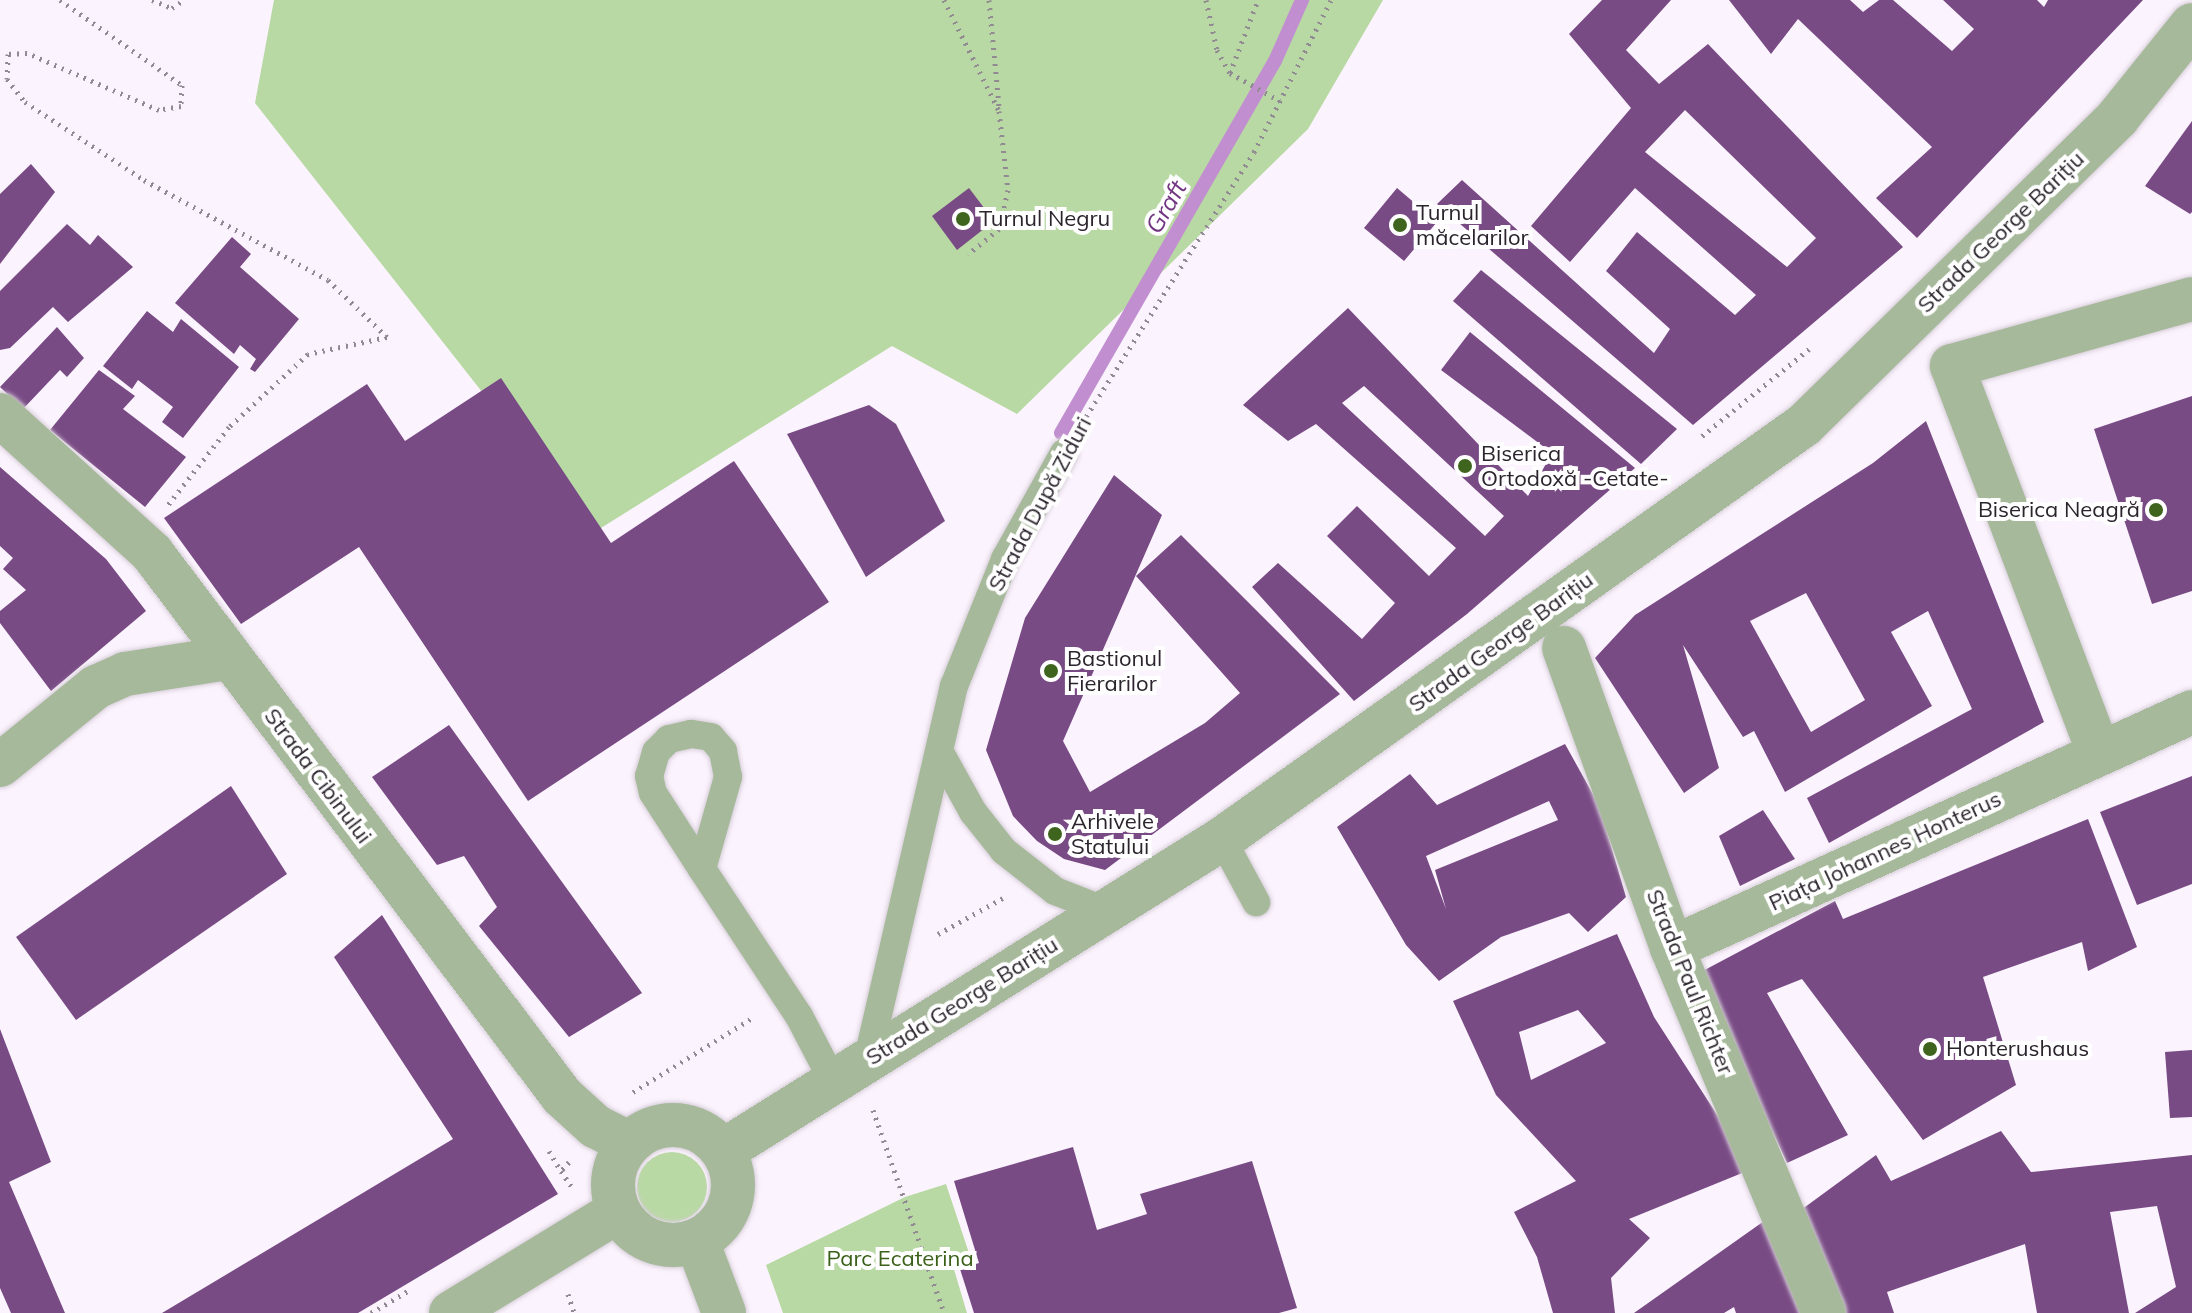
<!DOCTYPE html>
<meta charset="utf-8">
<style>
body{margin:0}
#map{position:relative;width:2192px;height:1313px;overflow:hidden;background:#fbf3fd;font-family:Mulish,sans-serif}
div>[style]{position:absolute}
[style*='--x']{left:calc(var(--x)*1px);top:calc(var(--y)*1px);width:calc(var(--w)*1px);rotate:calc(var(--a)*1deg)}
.green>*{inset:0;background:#b9d9a4}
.round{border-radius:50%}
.stream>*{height:14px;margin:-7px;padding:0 7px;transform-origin:7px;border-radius:7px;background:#c18fcf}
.building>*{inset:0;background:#794b85}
.path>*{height:5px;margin-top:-2.5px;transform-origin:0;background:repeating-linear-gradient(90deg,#918a93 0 2px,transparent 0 8px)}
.roads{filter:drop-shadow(0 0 2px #d6ced8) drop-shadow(0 0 2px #d6ced8)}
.service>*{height:28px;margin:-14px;padding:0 14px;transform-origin:14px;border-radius:14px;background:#a7b99b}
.pedestrian>*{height:44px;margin:-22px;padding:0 22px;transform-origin:22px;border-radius:22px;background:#a7b99b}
.minor>*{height:44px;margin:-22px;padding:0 22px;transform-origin:22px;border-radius:22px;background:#a7b99b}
.tertiary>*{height:44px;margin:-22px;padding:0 22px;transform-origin:22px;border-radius:22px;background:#a7b99b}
.tertiary>.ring{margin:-22px;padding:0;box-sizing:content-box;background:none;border:44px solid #a7b99b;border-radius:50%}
.dots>*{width:22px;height:22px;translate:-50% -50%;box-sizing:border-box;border:4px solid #fff;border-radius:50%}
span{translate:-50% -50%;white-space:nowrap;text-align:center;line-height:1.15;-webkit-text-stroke:8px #fff;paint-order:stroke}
.poi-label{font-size:22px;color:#2b242d}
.left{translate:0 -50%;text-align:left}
.right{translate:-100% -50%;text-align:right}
.street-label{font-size:22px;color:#2b242d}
.park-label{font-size:22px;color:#3a6019}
.water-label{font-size:24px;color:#723582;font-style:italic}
</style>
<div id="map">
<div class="green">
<div style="clip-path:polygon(274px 0,1383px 0,1308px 129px,1017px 414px,892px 346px,593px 533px,255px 103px)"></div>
<div class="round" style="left:637px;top:1152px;width:70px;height:70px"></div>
<div style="clip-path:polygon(946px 1184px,971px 1259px,953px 1266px,967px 1313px,783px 1313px,766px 1265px,905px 1197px)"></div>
</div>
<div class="stream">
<div style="--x:1061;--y:433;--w:429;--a:-60.1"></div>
<div style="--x:1275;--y:61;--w:67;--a:-66.1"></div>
</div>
<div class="building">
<div style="clip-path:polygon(evenodd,1602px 0,1671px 0,1626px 50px,1659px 84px,1708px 44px,1903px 247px,1693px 425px,1437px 204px,1462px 180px,1654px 353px,1670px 329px,1606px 271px,1637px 232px,1735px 315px,1756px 295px,1635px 188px,1570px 262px,1531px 226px,1631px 108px,1569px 34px,1602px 0,1685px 110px,1816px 238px,1787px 267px,1645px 152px,1685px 110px)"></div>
<div style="clip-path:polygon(1729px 0,1850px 0,1863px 12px,1879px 0,1893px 0,1952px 51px,1974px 29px,1943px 0,2037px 0,2044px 7px,2048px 0,2143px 0,1917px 238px,1876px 198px,1932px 147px,1798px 19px,1771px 54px)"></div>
<div style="clip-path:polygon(2192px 121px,2192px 212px,2190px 214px,2145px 186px)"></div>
<div style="clip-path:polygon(31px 164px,55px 192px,0 264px,0 194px)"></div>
<div style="clip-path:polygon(969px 188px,994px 221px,957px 250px,932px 216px)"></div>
<div style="clip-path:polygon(1397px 188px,1437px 222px,1404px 261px,1364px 228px)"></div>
<div style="clip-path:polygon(67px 224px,90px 245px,98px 235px,133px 267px,68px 322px,53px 307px,10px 348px,0 350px,0 291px)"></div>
<div style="clip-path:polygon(232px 237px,251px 254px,240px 267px,299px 319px,255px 372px,250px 369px,256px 359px,240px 345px,234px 354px,175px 303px)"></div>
<div style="clip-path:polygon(1481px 270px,1677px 429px,1641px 464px,1453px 301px)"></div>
<div style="clip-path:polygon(evenodd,1348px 308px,1528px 496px,1552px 453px,1441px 370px,1470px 332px,1635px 468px,1467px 614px,1354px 701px,1252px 587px,1278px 563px,1362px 639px,1395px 603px,1327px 536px,1357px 506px,1429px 576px,1456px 548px,1316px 424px,1288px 441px,1243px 405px,1348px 308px,1364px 386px,1504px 516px,1485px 536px,1342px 403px,1364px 386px)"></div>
<div style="clip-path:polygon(147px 311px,173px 332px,181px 319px,239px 367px,183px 438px,162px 422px,173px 407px,138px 380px,132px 389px,103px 366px)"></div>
<div style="clip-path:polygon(57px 327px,84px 358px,67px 377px,60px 370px,23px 409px,0 387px)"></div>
<div style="clip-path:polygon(99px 370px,135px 396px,123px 409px,186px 457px,145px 507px,50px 430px)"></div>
<div style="clip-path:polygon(501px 378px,611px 543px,734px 461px,829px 602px,528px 801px,359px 547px,241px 624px,164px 518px,367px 384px,405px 441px)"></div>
<div style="clip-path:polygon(2192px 396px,2192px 591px,2152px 604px,2094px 429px)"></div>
<div style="clip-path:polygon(869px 405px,896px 424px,945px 521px,866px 577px,787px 434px)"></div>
<div style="clip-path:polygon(evenodd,1926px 421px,2044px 722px,1829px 843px,1807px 798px,1972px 709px,1928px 611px,1891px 632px,1932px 706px,1785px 792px,1754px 731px,1743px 737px,1683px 645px,1719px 768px,1684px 793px,1595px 658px,1635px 615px,1873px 463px,1926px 421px,1806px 593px,1865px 700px,1811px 732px,1750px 621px,1806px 593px)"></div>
<div style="clip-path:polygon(0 467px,106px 559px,146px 611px,51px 691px,0 623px,0 611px,26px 590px,3px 569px,13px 558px,0 546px)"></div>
<div style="clip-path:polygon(1114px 475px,1162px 515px,1063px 741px,1090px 792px,1205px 723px,1240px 693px,1136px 576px,1181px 535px,1340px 694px,1105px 870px,1064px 859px,1037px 841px,1013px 816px,986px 750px,1025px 618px)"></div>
<div style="clip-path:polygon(449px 725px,642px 993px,569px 1037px,479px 926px,497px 907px,464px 856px,437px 865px,372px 777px)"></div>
<div style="clip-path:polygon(evenodd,1565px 744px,1599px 805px,1626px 897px,1588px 932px,1569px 913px,1501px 937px,1439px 981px,1406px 945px,1337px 827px,1410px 774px,1437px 805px,1565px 744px,1549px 801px,1558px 820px,1435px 870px,1446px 909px,1426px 856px,1549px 801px)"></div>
<div style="clip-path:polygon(2192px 776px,2192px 884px,2137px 905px,2100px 812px)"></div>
<div style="clip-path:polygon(231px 786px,287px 874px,76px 1020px,16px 937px)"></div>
<div style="clip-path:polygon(1763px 810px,1795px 859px,1740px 886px,1719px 836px)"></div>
<div style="clip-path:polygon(2088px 819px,2137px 947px,2088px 971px,2082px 942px,1983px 977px,2016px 1085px,1923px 1140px,1802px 979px,1767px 993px,1848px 1135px,1787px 1163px,1699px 973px,1835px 901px,1843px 919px)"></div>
<div style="clip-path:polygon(382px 915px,558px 1194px,358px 1313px,162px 1313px,453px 1139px,334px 957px)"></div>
<div style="clip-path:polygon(evenodd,1617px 934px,1654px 1017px,1752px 1169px,1629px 1219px,1650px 1238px,1611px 1278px,1615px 1313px,1553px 1313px,1537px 1257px,1514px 1212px,1576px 1181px,1496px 1095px,1453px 1001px,1617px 934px,1578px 1010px,1606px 1043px,1531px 1080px,1519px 1032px,1578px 1010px)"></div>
<div style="clip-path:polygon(0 1029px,51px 1162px,9px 1182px,65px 1313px,11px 1313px,0 1288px)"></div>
<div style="clip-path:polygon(2192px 1050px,2192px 1117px,2170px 1118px,2165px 1052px)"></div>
<div style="clip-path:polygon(2001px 1131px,2031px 1172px,2192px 1155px,2192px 1313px,2135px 1313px,2176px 1287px,2157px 1206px,2110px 1212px,2129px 1313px,2037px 1313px,2025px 1244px,1887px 1292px,1894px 1313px,1837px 1313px,1801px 1210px,1876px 1155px,1891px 1181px)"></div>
<div style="clip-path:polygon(1073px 1147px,1097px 1230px,1147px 1214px,1140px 1194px,1252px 1161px,1297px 1308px,1279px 1313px,974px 1313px,960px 1269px,979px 1263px,954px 1181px)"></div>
<div style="clip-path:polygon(1774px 1214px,1811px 1313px,1736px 1313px,1734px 1307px,1724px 1313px,1634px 1313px)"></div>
</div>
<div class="path">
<div style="--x:60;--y:0;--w:149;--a:34.9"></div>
<div style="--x:182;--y:85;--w:21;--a:93"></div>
<div style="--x:181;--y:106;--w:22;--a:170"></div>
<div style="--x:159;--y:110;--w:144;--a:-156.6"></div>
<div style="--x:27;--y:53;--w:19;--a:177"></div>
<div style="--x:8;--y:54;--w:25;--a:92"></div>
<div style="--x:7;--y:79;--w:29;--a:52"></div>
<div style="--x:25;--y:102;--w:142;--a:33.2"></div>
<div style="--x:144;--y:180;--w:209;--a:28.5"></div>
<div style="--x:328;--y:280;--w:82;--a:44"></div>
<div style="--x:387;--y:337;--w:81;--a:167.9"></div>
<div style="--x:308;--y:354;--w:108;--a:137.3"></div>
<div style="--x:229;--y:427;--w:100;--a:128.1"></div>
<div style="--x:152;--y:0;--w:22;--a:22"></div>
<div style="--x:172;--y:8;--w:14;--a:-34"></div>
<div style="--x:944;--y:0;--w:124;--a:63.6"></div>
<div style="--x:999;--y:111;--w:80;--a:83.5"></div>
<div style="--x:1008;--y:190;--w:40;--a:103"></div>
<div style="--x:999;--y:229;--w:40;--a:141"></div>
<div style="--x:989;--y:0;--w:106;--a:84.6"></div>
<div style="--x:1206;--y:0;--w:51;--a:77.6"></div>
<div style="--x:1217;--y:50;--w:26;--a:61"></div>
<div style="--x:1230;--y:73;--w:78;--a:-69"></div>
<div style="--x:1230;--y:73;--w:57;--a:29.2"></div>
<div style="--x:1082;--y:423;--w:321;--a:-57.6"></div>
<div style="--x:1254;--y:152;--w:170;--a:-63.1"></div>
<div style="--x:1702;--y:436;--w:138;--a:-39.1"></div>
<div style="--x:938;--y:934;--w:74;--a:-29"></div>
<div style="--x:633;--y:1092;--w:142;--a:-31.8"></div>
<div style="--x:873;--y:1110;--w:215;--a:70.7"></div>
<div style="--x:549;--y:1151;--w:23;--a:59"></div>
<div style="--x:569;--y:1162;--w:12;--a:132"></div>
<div style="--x:561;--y:1171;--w:18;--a:56"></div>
<div style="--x:568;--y:1294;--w:20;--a:72"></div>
<div style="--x:371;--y:1313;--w:47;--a:-31"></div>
</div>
<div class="roads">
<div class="service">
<div style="--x:942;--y:756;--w:64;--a:61"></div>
<div style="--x:973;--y:812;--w:50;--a:51.5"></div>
<div style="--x:1004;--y:851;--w:65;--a:38.1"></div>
<div style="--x:1055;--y:891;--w:55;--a:21.4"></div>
<div style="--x:1222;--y:839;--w:72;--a:61.6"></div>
<div style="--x:702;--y:869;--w:96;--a:-74.2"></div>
<div style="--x:728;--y:777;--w:26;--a:-101"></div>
<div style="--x:723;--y:751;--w:18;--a:-131"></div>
<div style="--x:711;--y:737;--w:20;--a:-171"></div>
<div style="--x:691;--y:734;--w:23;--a:167"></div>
<div style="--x:669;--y:739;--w:18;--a:135"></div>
<div style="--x:656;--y:752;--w:25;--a:106"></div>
<div style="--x:649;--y:776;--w:17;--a:77"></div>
<div style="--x:653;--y:793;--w:90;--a:57.2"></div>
<div style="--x:702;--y:869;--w:176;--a:56.6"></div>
<div style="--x:799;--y:1016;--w:73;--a:62.4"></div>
<div style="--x:868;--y:1058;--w:382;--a:-77"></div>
<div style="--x:954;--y:686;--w:137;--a:-68.1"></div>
<div style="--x:1005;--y:559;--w:121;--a:-60.9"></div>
</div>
<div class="pedestrian">
<div style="--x:1564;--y:648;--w:319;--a:70.2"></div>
<div style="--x:1672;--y:948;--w:395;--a:67.4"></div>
<div style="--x:2099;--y:753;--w:414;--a:-110.8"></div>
<div style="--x:1952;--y:366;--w:249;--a:-15.6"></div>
<div style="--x:1672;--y:948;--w:571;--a:-24.41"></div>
</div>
<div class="minor">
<div style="--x:0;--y:415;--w:205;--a:42.2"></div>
<div style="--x:152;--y:553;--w:680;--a:52.94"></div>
<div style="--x:562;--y:1096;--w:45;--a:42.3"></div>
<div style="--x:595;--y:1126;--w:37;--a:27"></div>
<div style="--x:0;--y:765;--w:124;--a:-39.1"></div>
<div style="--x:96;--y:687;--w:32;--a:-24"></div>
<div style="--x:125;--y:674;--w:104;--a:-8.8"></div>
</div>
<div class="tertiary">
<div class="ring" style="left:613px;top:1125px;width:76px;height:76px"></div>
<div style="--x:723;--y:1151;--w:589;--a:-32.02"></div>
<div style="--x:1222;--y:839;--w:714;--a:-35.43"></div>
<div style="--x:1804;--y:425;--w:440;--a:-44.4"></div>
<div style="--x:2118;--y:117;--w:118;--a:-51.2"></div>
<div style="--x:697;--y:1241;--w:77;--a:69.4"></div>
<div style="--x:451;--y:1313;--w:196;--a:-31.4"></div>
</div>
</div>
<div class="dots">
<div style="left:963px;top:219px;background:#3e641d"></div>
<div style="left:1400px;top:225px;background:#3e641d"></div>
<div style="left:1465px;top:466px;background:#3e641d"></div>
<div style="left:2156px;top:510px;background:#3e641d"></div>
<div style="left:1051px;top:671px;background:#3e641d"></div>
<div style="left:1055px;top:834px;background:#3e641d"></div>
<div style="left:1930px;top:1049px;background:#3e641d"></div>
</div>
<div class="poi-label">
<span class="left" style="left:1416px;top:225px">Turnul<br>măcelarilor</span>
<span class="left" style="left:979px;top:219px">Turnul Negru</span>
<span class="left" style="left:1481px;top:466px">Biserica<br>Ortodoxă -Cetate-</span>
<span class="right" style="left:2140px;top:510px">Biserica Neagră</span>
<span class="left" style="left:1067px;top:671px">Bastionul<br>Fierarilor</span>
<span class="left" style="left:1071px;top:834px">Arhivele<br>Statului</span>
<span class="left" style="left:1946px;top:1049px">Honterushaus</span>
</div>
<div class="street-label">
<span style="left:2001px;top:232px;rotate:-44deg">Strada George Barițiu</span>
<span style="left:1040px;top:504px;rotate:-62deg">Strada După Ziduri</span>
<span style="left:1501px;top:642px;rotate:-36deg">Strada George Barițiu</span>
<span style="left:318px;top:776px;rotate:53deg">Strada Cibinului</span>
<span style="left:1885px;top:851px;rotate:-25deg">Piața Johannes Honterus</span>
<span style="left:1690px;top:982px;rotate:68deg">Strada Paul Richter</span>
<span style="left:962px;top:1001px;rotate:-32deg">Strada George Barițiu</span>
</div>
<div class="park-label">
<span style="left:900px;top:1259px">Parc Ecaterina</span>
</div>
<div class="water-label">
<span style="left:1166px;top:207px;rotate:-60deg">Graft</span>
</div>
</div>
